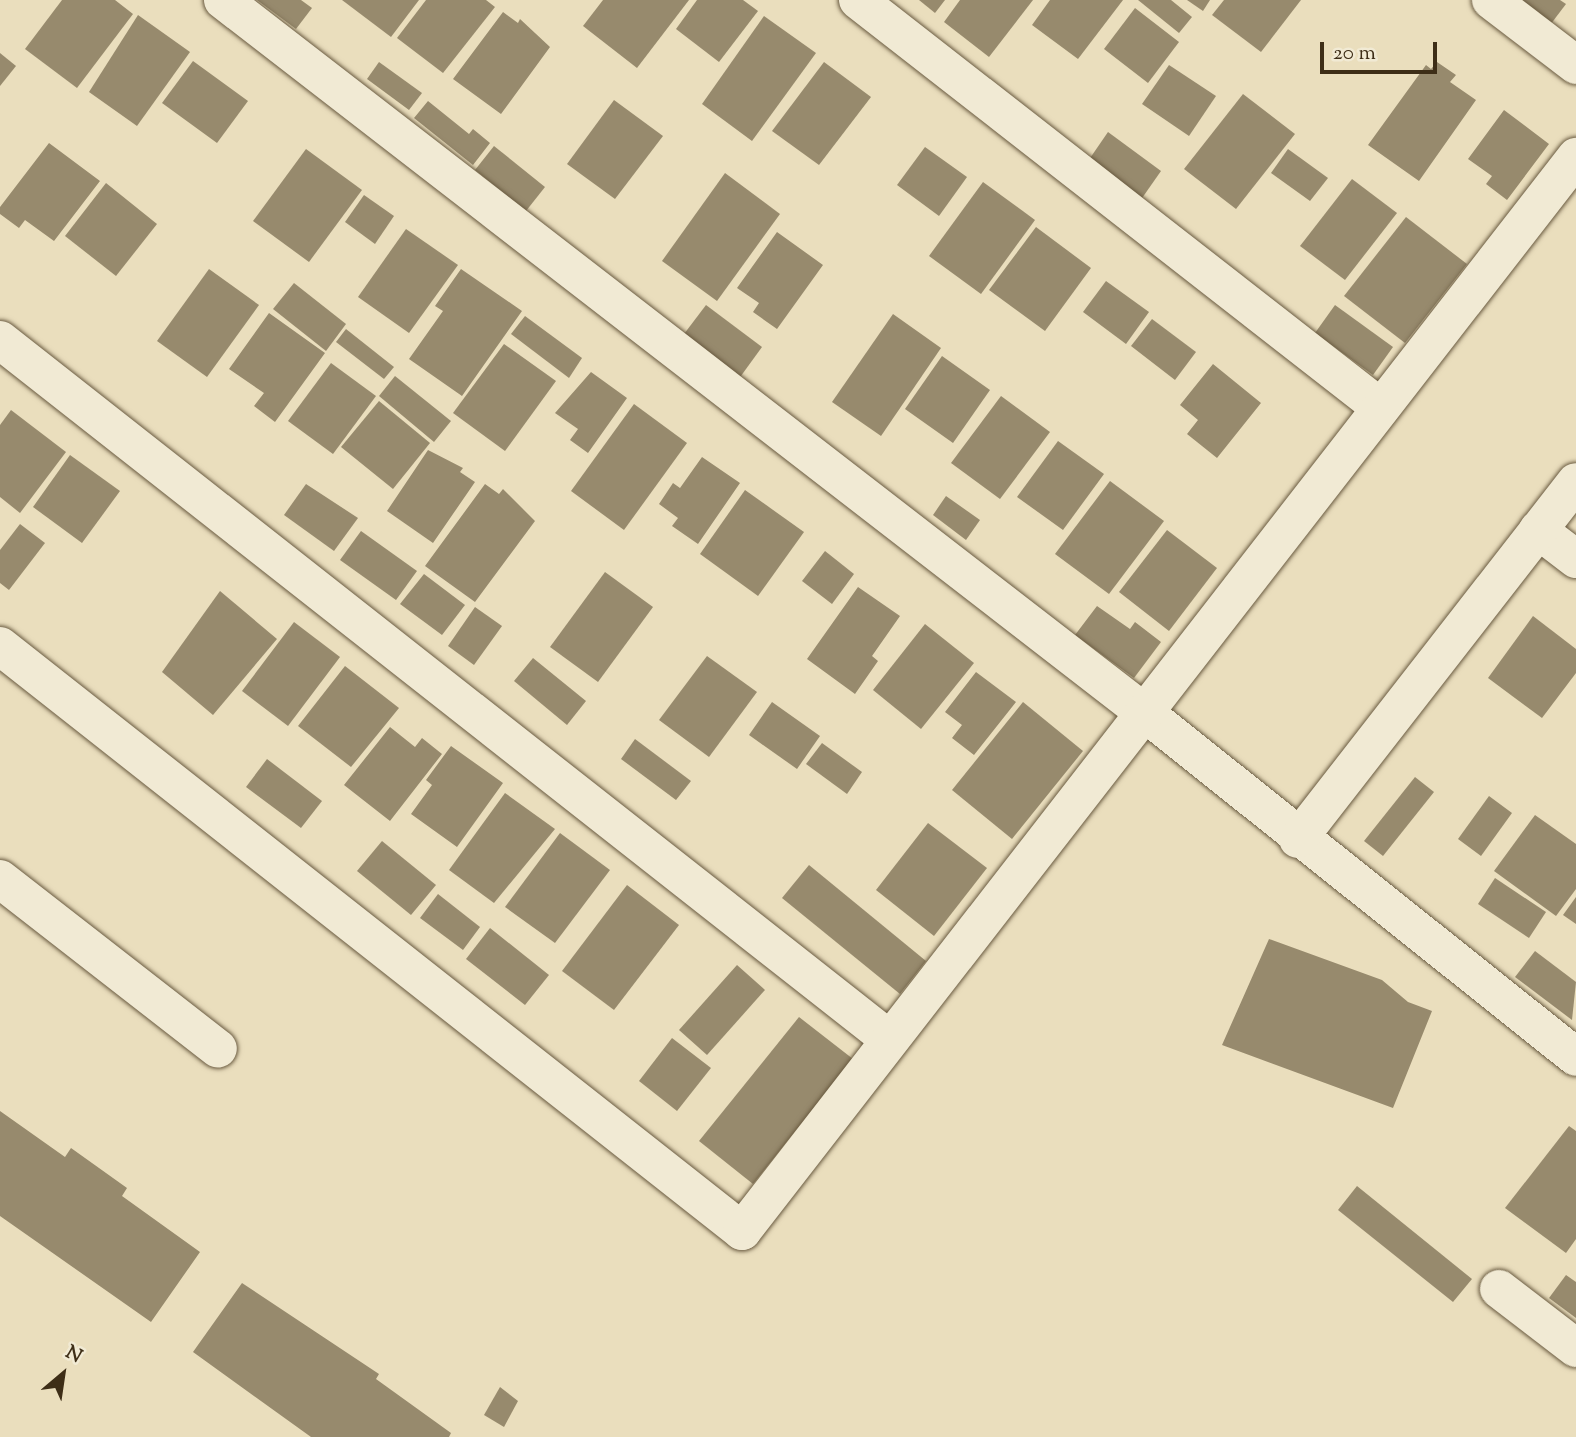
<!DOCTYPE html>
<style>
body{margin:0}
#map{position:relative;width:1576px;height:1437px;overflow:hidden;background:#eadebd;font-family:"Sorts Mill Goudy",serif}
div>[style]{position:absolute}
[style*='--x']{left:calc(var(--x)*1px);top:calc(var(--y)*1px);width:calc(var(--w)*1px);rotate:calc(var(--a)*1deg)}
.building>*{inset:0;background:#978a6d}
.roads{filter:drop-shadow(0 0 2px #695a40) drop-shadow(0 0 2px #695a40)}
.street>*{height:38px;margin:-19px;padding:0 19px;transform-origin:19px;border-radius:19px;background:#f1ead4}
span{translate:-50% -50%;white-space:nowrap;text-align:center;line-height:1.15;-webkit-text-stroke:6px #f1ead4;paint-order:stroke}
.north{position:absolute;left:28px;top:1339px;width:70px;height:70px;-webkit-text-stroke:5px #f1ead4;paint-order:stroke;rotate:29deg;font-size:19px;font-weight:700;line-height:28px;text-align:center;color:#3e2e17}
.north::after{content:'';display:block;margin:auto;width:24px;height:32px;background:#3e2e17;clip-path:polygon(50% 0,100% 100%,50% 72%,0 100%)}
.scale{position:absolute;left:1320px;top:42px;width:117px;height:32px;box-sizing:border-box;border:4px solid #3e2e17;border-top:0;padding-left:9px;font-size:21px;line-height:24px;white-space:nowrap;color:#3e2e17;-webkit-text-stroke:5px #f1ead4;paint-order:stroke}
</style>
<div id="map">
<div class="building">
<div style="clip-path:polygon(62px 0,115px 0,133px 14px,77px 88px,25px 49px)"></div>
<div style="clip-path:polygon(257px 0,301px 0,312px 8px,296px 29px)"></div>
<div style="clip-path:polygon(342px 0,419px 0,391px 37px)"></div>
<div style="clip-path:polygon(426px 0,486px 0,495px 7px,443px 73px,397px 38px)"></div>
<div style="clip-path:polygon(603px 0,689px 0,637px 68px,583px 26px)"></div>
<div style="clip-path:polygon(697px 0,743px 0,758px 11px,719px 62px,676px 29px)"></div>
<div style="clip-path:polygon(919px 0,945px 0,935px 13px)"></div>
<div style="clip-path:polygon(960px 0,1033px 0,989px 57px,944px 22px)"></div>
<div style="clip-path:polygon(1050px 0,1123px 0,1078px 59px,1032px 25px)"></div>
<div style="clip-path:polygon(1138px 0,1171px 0,1192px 17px,1179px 33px)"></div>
<div style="clip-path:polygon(1187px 0,1210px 0,1203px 11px)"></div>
<div style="clip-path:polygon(1224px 0,1301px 0,1261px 52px,1212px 15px)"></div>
<div style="clip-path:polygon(1501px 0,1560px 0,1566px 4px,1544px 33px)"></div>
<div style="clip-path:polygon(1135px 8px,1179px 42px,1148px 83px,1104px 49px)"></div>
<div style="clip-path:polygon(503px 12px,518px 23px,520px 19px,550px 47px,501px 114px,453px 79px)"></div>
<div style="clip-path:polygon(138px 15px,190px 52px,137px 126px,89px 92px)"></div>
<div style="clip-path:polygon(764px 16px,816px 53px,752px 141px,702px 104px)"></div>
<div style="clip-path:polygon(0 53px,16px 66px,0 86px)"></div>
<div style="clip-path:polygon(193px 61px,248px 101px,217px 143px,162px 103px)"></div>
<div style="clip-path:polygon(379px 62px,422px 93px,409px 110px,367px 79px)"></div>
<div style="clip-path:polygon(824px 62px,871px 97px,819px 165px,772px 131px)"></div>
<div style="clip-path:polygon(1437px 62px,1456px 75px,1450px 82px,1476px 100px,1419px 181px,1368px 145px,1426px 65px,1431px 69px)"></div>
<div style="clip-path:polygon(1169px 65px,1216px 96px,1189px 136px,1142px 104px)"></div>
<div style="clip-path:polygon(1243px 94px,1295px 134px,1236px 209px,1184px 169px)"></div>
<div style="clip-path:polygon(614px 100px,663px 136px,615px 199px,567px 164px)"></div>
<div style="clip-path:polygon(428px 101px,469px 134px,473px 129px,490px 143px,473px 165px,414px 118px)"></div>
<div style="clip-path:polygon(1504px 110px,1549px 144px,1507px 200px,1486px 184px,1492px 176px,1468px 159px)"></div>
<div style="clip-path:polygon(1108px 132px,1161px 171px,1140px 201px,1086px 164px)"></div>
<div style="clip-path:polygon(49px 143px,100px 181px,54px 241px,25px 220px,19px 228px,0 214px,0 207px)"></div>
<div style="clip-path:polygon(494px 146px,545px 187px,526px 211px,475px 170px)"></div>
<div style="clip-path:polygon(925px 147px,967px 177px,939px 216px,897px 185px)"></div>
<div style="clip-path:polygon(306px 149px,362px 190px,309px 262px,253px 221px)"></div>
<div style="clip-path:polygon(1288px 149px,1328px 178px,1310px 201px,1271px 173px)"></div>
<div style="clip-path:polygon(725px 173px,780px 214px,717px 301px,662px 261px)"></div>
<div style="clip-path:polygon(1352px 179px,1397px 213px,1345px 280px,1300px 246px)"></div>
<div style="clip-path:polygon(983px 182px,1035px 220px,981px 294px,929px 256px)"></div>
<div style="clip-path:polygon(106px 183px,157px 224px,116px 276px,65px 236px)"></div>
<div style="clip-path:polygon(364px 195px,394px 216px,375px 244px,345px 222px)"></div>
<div style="clip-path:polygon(1406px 217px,1467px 264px,1405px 343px,1344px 296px)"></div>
<div style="clip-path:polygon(1036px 227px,1091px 268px,1045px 331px,989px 290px)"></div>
<div style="clip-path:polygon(406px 229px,458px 265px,409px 333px,358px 297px)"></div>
<div style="clip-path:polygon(777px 232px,823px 265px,777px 329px,753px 312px,759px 303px,737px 288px)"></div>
<div style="clip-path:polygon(209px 269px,259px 305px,207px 377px,157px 341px)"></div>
<div style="clip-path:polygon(461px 269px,522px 311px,462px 396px,409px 359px,443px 311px,435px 306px)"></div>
<div style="clip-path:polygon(1106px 281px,1149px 312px,1126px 344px,1083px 312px)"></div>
<div style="clip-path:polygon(294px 283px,346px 324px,326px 351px,273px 309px)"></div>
<div style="clip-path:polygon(706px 305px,762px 347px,738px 380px,681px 338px)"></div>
<div style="clip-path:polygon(1335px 305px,1393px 347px,1373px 375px,1315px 333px)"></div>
<div style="clip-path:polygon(269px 313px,325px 353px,275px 422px,254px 406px,264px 393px,229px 369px)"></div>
<div style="clip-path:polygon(893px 314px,941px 348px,881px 436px,832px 402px)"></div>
<div style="clip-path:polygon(525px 316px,582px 358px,569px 378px,511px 334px)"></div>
<div style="clip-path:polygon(1152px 319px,1196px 352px,1175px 380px,1131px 346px)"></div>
<div style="clip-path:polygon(346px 329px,394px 367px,384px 379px,336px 342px)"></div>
<div style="clip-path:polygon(504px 344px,556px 381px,505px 451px,453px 413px)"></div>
<div style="clip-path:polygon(942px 356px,990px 390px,953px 443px,905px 409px)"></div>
<div style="clip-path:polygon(331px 363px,376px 396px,333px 454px,288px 421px)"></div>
<div style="clip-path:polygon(1213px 364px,1261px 403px,1217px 458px,1187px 434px,1198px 420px,1180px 405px)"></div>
<div style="clip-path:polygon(591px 372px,627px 398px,588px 453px,570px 440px,578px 429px,555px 413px)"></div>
<div style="clip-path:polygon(395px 376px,451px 421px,434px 442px,379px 396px)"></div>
<div style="clip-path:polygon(1001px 396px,1050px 432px,1000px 499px,951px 463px)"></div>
<div style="clip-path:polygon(379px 401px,430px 443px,393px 489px,341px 447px)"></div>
<div style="clip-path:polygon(634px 404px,687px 443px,624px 530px,571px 491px)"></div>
<div style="clip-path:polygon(11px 410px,66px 452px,20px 513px,0 497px,0 425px)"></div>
<div style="clip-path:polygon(1058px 441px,1104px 474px,1063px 530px,1017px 497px)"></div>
<div style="clip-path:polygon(428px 450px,463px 468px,460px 472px,475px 482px,433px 543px,387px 511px)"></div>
<div style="clip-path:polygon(70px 455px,120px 491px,82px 543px,33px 507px)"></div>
<div style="clip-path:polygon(702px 457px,740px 483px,698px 544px,672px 526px,678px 518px,659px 504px,673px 483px,680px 488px)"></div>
<div style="clip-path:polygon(1110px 481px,1164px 521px,1109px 594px,1055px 554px)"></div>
<div style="clip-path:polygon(306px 484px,358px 518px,334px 551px,284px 515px)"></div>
<div style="clip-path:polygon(485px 484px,499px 494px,503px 489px,535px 521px,475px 602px,425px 566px)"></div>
<div style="clip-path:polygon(745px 490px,804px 532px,758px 596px,700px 554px)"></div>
<div style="clip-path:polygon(946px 496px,980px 520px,966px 540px,933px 515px)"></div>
<div style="clip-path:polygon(20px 524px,45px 543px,9px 590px,0 583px,0 550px)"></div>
<div style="clip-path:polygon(1167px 530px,1217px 568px,1169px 631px,1119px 592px)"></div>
<div style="clip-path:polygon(361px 531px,417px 571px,396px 600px,340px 560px)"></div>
<div style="clip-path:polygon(825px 551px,854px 574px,832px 604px,802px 581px)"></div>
<div style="clip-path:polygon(605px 572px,653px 607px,598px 682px,550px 647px)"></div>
<div style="clip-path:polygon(424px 574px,465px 605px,442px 635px,400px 604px)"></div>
<div style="clip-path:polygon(858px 587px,900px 616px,872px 656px,878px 661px,855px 694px,807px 659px)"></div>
<div style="clip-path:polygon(220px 591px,277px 639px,213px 715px,162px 672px)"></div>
<div style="clip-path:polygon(1097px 606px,1130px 629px,1135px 622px,1161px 642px,1134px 678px,1075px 635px)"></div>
<div style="clip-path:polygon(475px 607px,502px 626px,474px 665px,448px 646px)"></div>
<div style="clip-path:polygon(1533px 616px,1576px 649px,1576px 673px,1542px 718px,1488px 678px)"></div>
<div style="clip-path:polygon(294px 622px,340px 657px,288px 726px,242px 691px)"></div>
<div style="clip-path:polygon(925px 624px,974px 663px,921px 729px,873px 690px)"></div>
<div style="clip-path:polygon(707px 656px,757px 692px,709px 757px,659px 720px)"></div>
<div style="clip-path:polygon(533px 658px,586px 701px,567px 725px,514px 681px)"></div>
<div style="clip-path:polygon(345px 666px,399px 708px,351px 767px,298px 726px)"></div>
<div style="clip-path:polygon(976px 672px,1016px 702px,974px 755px,952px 738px,962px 725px,945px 712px)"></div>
<div style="clip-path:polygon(772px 702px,820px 736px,797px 769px,749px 735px)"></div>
<div style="clip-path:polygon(1023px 702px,1083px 751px,1012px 839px,952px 790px)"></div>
<div style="clip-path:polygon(390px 727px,415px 747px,422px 738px,442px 754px,390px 821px,344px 785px)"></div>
<div style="clip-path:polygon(635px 739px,691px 781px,676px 800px,621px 759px)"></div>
<div style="clip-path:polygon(822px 743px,862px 772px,847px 794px,806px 764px)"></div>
<div style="clip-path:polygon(451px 746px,503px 783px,457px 847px,411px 814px,432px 785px,426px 780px)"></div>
<div style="clip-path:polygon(267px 759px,322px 801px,301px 828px,246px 787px)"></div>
<div style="clip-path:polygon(1415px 777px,1434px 792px,1383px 856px,1364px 841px)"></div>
<div style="clip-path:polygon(505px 793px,555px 829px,494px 903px,449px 870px)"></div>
<div style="clip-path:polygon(1489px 796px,1512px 813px,1481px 856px,1458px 839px)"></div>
<div style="clip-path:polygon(1535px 815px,1576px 844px,1576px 889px,1556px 916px,1494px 871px)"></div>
<div style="clip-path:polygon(928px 823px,987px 868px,934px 936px,876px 890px)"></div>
<div style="clip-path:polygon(560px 833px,610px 870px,555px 943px,505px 907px)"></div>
<div style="clip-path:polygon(382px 841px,436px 885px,411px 915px,357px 871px)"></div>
<div style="clip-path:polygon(809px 865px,926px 961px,900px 994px,782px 898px)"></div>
<div style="clip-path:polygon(1495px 878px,1546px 912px,1529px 938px,1478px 904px)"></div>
<div style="clip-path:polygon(627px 885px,679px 925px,614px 1010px,562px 971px)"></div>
<div style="clip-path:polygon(438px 894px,480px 927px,463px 950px,420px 918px)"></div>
<div style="clip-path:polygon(1576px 897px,1576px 924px,1563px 915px)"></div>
<div style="clip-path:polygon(490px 928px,549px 975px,525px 1005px,466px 959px)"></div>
<div style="clip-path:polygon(1269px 939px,1382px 980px,1408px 1002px,1432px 1011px,1393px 1108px,1222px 1045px)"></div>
<div style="clip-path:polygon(1535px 951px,1576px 982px,1572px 1020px,1515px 977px)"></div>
<div style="clip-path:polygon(737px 965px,765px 990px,707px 1055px,679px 1030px)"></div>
<div style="clip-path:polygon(799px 1017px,853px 1059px,753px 1184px,699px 1141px)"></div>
<div style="clip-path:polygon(672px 1038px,711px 1068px,677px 1111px,639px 1081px)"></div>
<div style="clip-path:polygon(0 1111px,65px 1157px,71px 1148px,127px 1188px,122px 1196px,200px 1252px,151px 1322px,0 1216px)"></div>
<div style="clip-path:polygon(1569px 1126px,1576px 1131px,1576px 1239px,1566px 1253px,1505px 1208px)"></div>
<div style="clip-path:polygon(1357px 1186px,1472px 1279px,1453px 1302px,1338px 1210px)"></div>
<div style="clip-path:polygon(1566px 1275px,1576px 1282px,1576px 1318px,1549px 1298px)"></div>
<div style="clip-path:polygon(242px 1283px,379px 1374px,376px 1379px,451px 1433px,449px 1437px,311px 1437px,193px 1352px)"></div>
<div style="clip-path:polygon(500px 1387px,518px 1401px,504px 1427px,484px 1415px)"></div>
</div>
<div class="roads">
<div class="street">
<div style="--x:223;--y:0;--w:1166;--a:37.72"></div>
<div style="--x:1145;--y:713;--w:551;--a:38.59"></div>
<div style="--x:858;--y:0;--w:663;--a:37.96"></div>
<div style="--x:1491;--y:0;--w:107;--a:37.4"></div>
<div style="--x:0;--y:340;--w:1131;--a:38.18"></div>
<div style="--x:1538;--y:530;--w:48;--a:37.3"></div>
<div style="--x:0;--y:646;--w:945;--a:38.25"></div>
<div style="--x:742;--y:1231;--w:1360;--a:-52.17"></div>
<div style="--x:1298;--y:839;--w:452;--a:-52.1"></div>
<div style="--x:0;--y:879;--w:276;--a:37.9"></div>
<div style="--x:1499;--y:1289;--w:97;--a:37.5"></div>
</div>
</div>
<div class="north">N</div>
<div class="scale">20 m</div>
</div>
